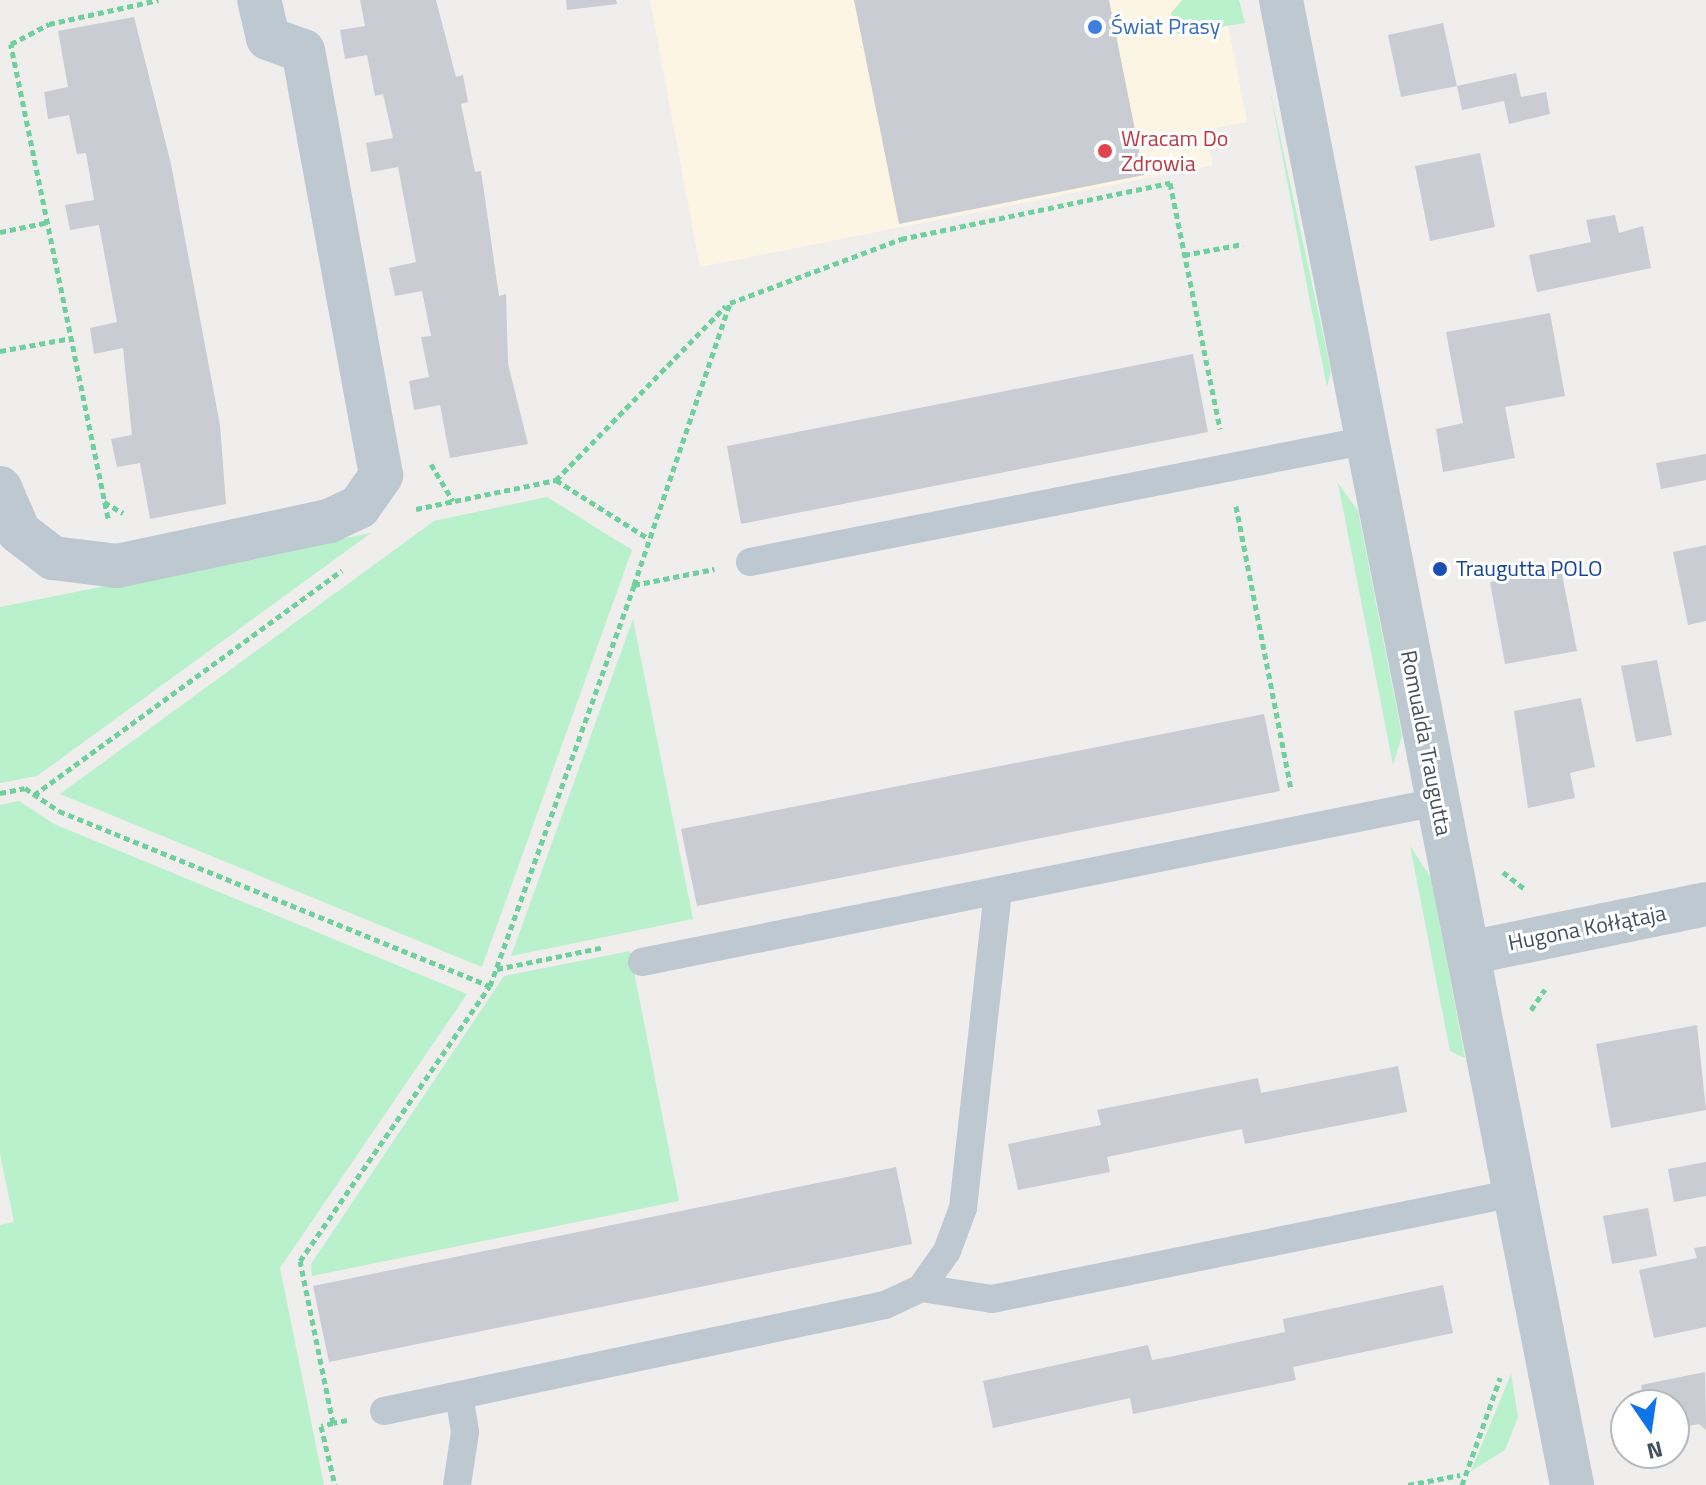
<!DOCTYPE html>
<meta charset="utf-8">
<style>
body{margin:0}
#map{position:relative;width:1706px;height:1485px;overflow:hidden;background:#f0eded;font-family:"Titillium Web",sans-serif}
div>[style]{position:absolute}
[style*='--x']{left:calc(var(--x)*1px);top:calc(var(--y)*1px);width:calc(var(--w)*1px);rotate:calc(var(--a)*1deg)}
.commercial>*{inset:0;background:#fdf5e4}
.green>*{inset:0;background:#b8f1cc}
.building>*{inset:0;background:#c9ccd3}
.path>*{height:5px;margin-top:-2.5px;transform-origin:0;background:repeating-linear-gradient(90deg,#6ed19d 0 6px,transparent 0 10px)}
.service>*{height:28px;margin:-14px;padding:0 14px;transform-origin:14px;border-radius:14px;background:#bdc8d1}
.minor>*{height:44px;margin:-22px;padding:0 22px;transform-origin:22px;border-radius:22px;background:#bdc8d1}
.dots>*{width:22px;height:22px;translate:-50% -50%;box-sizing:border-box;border:4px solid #fff;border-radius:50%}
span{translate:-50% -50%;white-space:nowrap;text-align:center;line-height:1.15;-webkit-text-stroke:6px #fff;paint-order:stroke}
.shop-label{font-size:22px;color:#366cbe}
.left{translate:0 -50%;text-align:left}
.health-label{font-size:22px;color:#be3a42}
.transit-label{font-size:22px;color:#164399}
.street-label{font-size:22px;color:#44515c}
.north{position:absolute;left:1610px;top:1389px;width:80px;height:80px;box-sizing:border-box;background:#fff;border:2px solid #b4b9be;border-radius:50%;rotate:167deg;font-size:22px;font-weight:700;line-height:32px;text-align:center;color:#44515c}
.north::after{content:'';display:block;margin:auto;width:28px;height:36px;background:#0e74e9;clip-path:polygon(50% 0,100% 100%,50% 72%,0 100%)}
</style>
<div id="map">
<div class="commercial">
<div style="clip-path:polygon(650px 0,1223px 0,1247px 122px,1205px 130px,1213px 165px,700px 267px)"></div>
</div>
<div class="green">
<div style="clip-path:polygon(1182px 0,1239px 0,1245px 23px,1177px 34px,1171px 13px)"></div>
<div style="clip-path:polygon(1269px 86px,1331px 371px,1327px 387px,1312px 312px)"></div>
<div style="clip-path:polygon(1338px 483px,1358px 511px,1402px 736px,1393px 765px)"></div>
<div style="clip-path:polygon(547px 497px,632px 550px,482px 967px,60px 794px,434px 521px)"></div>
<div style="clip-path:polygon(371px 533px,37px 776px,0 783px,0 607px)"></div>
<div style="clip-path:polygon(633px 619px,693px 919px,511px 956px)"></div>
<div style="clip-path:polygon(19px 801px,54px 824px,467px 994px,280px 1268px,324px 1485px,0 1485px,0 1225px,14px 1222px,0 1154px,0 805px)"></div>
<div style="clip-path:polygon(1410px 846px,1431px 878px,1465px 1058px,1450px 1051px)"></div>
<div style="clip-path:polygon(630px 951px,679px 1201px,312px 1276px,311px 1264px,504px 976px)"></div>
<div style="clip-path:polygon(1511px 1374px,1518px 1417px,1505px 1450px,1471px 1471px)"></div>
</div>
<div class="building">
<div style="clip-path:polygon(360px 0,436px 0,456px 77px,463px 75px,468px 102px,461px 104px,475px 172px,481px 171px,499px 296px,506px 294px,508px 364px,528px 444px,450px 458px,440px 405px,414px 410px,409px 381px,429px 377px,421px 337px,431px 336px,422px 291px,395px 296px,389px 268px,416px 262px,398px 167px,371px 172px,366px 143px,393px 138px,383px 94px,375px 96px,367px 55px,345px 59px,340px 30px,365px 26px)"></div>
<div style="clip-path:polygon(566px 0,616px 0,617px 4px,567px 10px)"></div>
<div style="clip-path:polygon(854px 0,1109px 0,1144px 175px,899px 224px)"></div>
<div style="clip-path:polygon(134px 17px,171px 164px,220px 425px,226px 504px,150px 519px,140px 463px,117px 467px,111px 439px,132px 435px,123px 348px,94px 354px,90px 328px,117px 322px,99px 225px,70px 230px,65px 205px,94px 200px,86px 153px,77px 154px,69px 115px,48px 119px,44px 92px,68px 87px,58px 31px)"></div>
<div style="clip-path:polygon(1443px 23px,1457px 86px,1401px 97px,1388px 35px)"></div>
<div style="clip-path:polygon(1516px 73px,1521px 97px,1546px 92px,1550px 114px,1509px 124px,1504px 101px,1462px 110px,1457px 86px)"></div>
<div style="clip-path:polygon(1480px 153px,1495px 227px,1430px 241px,1415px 166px)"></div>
<div style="clip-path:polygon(1615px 215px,1619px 233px,1643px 226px,1651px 268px,1537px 292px,1529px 255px,1591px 242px,1586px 220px)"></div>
<div style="clip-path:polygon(1550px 313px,1565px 396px,1505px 407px,1515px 458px,1443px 472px,1436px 429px,1463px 423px,1446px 332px)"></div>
<div style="clip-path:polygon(1193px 354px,1208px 432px,741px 524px,727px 446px)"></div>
<div style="clip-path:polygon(1706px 454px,1706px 480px,1661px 489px,1656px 463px)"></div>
<div style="clip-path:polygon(1706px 545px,1706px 621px,1688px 625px,1673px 552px)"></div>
<div style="clip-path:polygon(1561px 569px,1577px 651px,1505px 664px,1490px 582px)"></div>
<div style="clip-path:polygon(1657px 660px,1672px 735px,1636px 742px,1621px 666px)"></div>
<div style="clip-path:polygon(1581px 698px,1595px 767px,1570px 773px,1575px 798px,1528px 808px,1514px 711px)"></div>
<div style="clip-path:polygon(1264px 714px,1280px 791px,697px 906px,681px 829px)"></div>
<div style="clip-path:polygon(1697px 1025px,1706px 1110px,1611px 1128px,1596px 1044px)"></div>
<div style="clip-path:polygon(1398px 1066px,1407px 1112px,1245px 1144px,1242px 1129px,1107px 1157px,1110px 1172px,1018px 1190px,1008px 1144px,1101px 1125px,1097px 1110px,1258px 1078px,1261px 1093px)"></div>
<div style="clip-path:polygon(1706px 1162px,1706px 1196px,1674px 1202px,1668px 1169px)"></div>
<div style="clip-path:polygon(896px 1167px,912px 1244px,329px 1362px,313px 1286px)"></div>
<div style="clip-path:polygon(1648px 1208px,1657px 1256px,1612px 1264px,1603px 1216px)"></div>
<div style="clip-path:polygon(1706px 1246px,1706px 1327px,1654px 1338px,1639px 1270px,1697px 1258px,1694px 1248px)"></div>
<div style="clip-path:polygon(1443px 1285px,1453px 1333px,1293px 1367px,1296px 1380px,1162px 1408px,1133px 1414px,1130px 1398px,993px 1428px,983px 1381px,1148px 1345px,1152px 1360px,1174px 1356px,1285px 1332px,1283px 1319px)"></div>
<div style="clip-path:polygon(1705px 1372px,1706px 1430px,1699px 1424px,1674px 1429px,1674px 1405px,1645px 1405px,1641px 1385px)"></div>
</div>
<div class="path">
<div style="--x:0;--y:232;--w:50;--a:-11.5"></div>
<div style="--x:1184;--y:255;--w:60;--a:-10.6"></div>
<div style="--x:0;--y:351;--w:73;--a:-10.2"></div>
<div style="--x:431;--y:464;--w:43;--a:59.3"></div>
<div style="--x:556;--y:480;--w:110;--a:32.4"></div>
<div style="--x:104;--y:502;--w:22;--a:30"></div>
<div style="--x:1236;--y:506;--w:289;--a:79"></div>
<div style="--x:416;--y:509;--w:143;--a:-11.7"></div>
<div style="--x:556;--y:480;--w:243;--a:-45.7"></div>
<div style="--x:108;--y:518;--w:484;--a:-101.6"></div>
<div style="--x:11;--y:44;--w:43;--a:-27.8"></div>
<div style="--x:49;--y:24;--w:112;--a:-12.4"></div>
<div style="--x:634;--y:585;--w:298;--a:-71.2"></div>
<div style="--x:730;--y:303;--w:183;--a:-20.5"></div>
<div style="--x:901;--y:239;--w:275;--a:-11.8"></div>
<div style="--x:1170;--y:183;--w:251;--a:78.5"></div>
<div style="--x:0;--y:793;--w:25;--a:-11"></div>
<div style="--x:25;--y:788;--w:41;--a:34.1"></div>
<div style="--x:59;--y:811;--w:464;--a:22.1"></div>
<div style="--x:34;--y:795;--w:381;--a:-36.1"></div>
<div style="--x:1503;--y:872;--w:29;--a:38"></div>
<div style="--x:497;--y:969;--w:109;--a:-11.6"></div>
<div style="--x:1531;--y:1010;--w:25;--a:-56"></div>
<div style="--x:347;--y:1420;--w:14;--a:168"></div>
<div style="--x:333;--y:1423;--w:165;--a:-101.5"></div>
<div style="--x:300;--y:1261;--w:334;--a:-55.4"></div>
<div style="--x:490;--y:986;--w:426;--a:-70.2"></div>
<div style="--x:634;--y:585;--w:82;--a:-11.3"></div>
<div style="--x:333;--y:1423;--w:12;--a:166"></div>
<div style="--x:321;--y:1426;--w:61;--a:76.7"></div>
<div style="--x:1408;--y:1485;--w:53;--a:-10.9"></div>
<div style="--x:1462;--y:1485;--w:114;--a:-70.4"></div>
</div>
<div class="service">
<div style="--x:750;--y:562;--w:630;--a:-11.17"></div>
<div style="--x:642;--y:962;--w:811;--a:-11.38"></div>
<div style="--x:921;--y:1288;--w:72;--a:8.8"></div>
<div style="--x:992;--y:1299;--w:534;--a:-11.46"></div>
<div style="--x:384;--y:1411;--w:512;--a:-11.95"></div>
<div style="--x:885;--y:1305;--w:40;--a:-25"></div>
<div style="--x:921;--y:1288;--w:45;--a:-54.9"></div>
<div style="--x:947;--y:1251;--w:46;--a:-69.6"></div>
<div style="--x:963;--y:1208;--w:318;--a:-83.7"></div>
<div style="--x:457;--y:1485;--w:54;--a:-81.4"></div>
<div style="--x:465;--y:1432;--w:37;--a:-99"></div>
</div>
<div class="minor">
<div style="--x:1281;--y:0;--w:1513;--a:78.91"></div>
<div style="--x:0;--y:488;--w:48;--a:66.6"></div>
<div style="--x:19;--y:532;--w:43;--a:37.4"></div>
<div style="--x:53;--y:558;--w:64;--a:7.1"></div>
<div style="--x:117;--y:566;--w:217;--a:-12"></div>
<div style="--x:329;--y:521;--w:33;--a:-25"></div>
<div style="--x:359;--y:507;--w:39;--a:-55"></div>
<div style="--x:381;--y:475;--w:431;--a:-100.4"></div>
<div style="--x:303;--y:51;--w:37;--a:-160"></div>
<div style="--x:268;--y:38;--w:39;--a:-103"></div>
<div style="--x:1468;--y:953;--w:243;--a:-11.6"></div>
</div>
<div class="dots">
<div style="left:1095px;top:27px;background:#3f7fe0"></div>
<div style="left:1105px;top:151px;background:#e0444e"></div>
<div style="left:1440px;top:569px;background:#1a4fb4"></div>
</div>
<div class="shop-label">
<span class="left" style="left:1111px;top:27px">Świat Prasy</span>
</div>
<div class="health-label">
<span class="left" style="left:1121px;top:151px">Wracam Do<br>Zdrowia</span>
</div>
<div class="transit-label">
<span class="left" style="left:1456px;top:569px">Traugutta POLO</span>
</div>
<div class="street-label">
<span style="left:1426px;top:743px;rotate:79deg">Romualda Traugutta</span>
<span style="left:1587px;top:928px;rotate:-11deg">Hugona Kołłątaja</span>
</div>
<div class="north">N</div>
</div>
